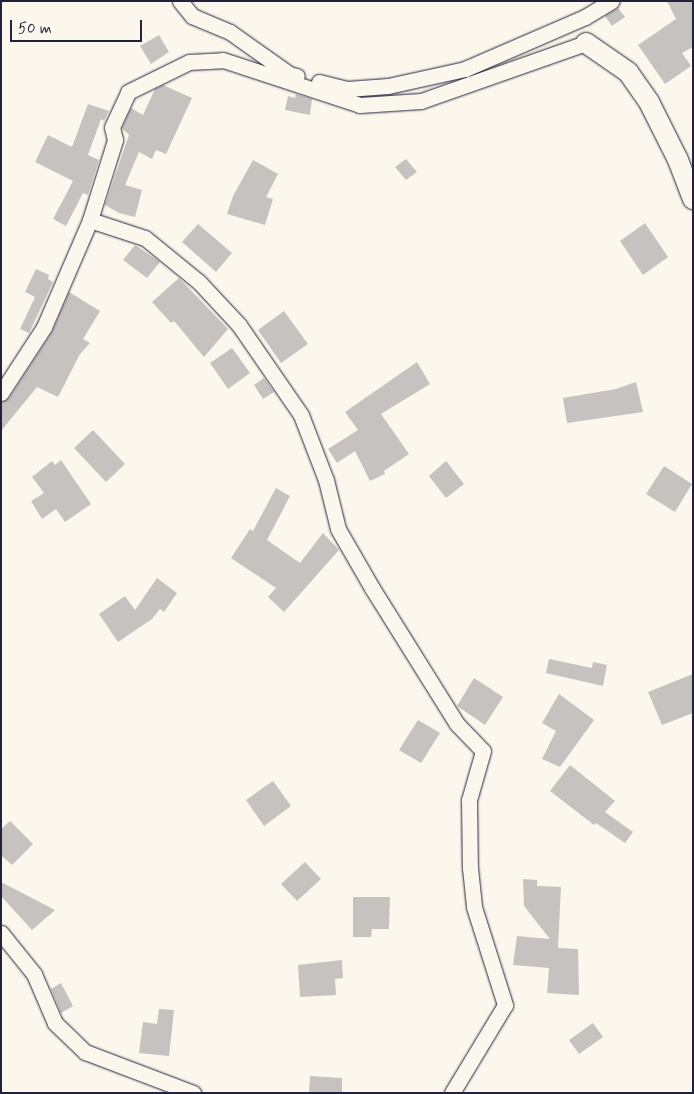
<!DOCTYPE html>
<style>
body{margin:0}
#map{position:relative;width:694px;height:1094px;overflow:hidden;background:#fbf7ec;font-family:Mynerve,sans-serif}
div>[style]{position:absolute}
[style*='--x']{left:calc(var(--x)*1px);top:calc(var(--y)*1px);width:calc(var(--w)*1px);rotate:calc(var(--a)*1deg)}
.building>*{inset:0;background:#c6c2c0}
.roads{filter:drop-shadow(0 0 1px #22223b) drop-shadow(0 0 1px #22223b)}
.street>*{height:15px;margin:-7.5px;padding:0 7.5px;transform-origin:7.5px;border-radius:7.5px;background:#fbf7ec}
.secondary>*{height:20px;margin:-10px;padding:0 10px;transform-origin:10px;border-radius:10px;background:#fbf7ec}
span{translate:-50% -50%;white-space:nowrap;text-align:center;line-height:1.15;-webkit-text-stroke:4px #fbf7ec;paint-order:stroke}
.frame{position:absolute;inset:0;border:2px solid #22223b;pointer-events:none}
.scale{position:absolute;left:10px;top:20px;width:132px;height:22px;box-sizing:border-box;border:2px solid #22223b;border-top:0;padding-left:6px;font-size:15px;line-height:18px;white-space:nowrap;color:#22223b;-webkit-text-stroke:4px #fbf7ec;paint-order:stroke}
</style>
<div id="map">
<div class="building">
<div style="clip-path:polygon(667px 1px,693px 1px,693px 47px,682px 53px,691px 66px,665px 84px,638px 45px,676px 19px)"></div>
<div style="clip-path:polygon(618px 8px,625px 17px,612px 26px,605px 16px)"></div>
<div style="clip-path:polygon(159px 35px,169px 52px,151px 64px,140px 46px)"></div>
<div style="clip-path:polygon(163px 85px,192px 98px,166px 154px,156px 150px,152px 159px,139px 152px,125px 185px,142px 190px,135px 217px,119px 213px,105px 205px,129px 135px,122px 128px,131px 108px,143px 115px,155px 89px)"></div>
<div style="clip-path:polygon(296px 94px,312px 99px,310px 115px,285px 110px,288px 96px,295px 98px)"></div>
<div style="clip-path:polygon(88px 104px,109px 111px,104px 121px,101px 119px,88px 155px,99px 160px,88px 195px,83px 193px,66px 226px,53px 219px,73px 181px,35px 162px,48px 135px,72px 147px)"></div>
<div style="clip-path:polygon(406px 159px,417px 172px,406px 180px,395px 167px)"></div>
<div style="clip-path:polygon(253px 160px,278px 174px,266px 197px,273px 199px,265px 225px,227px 214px,233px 196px)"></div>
<div style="clip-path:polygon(645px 223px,668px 257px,643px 275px,620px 241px)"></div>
<div style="clip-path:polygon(198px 224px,232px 253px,216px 272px,182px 242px)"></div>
<div style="clip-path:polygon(135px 245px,160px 262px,147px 278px,123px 260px)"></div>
<div style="clip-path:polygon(36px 269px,49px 275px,48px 279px,53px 282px,29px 333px,20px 329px,35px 297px,25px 292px)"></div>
<div style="clip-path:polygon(179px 278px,228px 329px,204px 357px,174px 321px,171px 323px,152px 302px)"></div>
<div style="clip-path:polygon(69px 292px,100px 311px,83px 339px,90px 343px,80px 354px,58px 397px,37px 387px,1px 431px,1px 402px,9px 398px,52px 332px)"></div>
<div style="clip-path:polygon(284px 311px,308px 344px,281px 363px,258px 330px)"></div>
<div style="clip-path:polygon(232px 348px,250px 373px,228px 389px,210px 363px)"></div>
<div style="clip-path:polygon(417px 362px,430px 384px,381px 414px,409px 454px,384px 471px,385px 474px,370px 481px,355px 451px,337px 463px,328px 449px,358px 430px,345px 412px)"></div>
<div style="clip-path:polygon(264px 378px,274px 392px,263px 399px,254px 385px)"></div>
<div style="clip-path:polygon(636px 382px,643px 412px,567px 423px,563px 398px,616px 389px)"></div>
<div style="clip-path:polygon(93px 430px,125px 464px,106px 482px,74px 448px)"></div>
<div style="clip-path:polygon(61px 460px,91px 504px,65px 522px,56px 509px,42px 519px,31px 501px,44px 493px,32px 477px,52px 461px,55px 465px)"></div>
<div style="clip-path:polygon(446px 461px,464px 484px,446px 498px,429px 476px)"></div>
<div style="clip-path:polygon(664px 466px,692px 484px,675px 512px,646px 494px)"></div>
<div style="clip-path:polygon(276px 488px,290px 496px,267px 540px,300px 563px,323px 533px,339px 550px,284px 612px,268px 597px,276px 588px,231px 558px,250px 529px,253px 531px)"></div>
<div style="clip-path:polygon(157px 578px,177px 593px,164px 612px,160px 609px,152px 619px,118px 642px,99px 614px,125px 596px,135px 610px)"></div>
<div style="clip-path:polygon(549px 659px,592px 668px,593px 662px,607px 665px,603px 686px,546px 673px)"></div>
<div style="clip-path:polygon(693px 674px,693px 713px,662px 725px,648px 692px)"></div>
<div style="clip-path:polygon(474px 678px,503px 697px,485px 725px,457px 706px)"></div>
<div style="clip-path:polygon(559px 694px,594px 720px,560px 767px,542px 759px,556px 731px,542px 723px)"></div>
<div style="clip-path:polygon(418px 720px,440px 733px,421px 763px,399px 750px)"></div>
<div style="clip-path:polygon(570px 765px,615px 801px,605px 812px,633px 832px,625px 843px,596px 823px,594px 825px,550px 791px)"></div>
<div style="clip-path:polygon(273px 781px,291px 806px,264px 826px,246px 800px)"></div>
<div style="clip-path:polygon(10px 821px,33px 844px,12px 865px,1px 855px,1px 829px)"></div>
<div style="clip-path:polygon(305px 862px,321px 879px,297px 901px,281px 884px)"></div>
<div style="clip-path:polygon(523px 879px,537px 880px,537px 886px,561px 887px,558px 948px,578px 949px,579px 995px,547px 993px,549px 968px,513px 965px,517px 936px,550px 939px,524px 906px)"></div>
<div style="clip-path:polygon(1px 882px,55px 910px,32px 930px,1px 896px)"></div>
<div style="clip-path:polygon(353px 897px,390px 897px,389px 929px,372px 929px,371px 937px,353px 937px)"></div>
<div style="clip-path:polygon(342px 960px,343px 978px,335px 979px,336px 995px,300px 997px,298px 965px)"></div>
<div style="clip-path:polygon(61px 983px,73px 1006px,61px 1013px,51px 989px)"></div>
<div style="clip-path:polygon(159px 1009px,174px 1010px,169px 1056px,139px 1053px,143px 1022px,157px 1024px)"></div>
<div style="clip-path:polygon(593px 1023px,603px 1037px,579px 1054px,569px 1040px)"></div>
<div style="clip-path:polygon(310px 1076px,342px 1078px,342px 1093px,309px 1093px)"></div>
</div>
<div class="roads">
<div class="street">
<div style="--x:180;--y:1;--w:19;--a:51"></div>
<div style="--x:192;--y:16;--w:41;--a:22.8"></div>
<div style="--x:230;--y:32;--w:72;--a:35.4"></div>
<div style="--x:289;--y:74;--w:8;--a:14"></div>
<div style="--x:319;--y:82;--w:29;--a:14"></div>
<div style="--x:347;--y:89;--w:41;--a:-4.2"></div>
<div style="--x:388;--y:86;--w:79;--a:-12.4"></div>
<div style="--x:465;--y:69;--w:131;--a:-23.4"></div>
<div style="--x:585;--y:17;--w:31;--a:-31"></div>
<div style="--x:90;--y:220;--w:58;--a:18.1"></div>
<div style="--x:145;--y:238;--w:70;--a:39.2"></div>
<div style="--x:199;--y:282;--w:59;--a:47.1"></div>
<div style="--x:239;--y:325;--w:109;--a:55.4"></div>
<div style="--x:301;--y:415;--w:70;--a:69"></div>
<div style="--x:326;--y:480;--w:50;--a:76.2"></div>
<div style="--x:338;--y:529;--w:68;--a:60"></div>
<div style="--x:372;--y:588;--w:160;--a:58"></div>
<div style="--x:457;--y:724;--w:37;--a:46"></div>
<div style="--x:483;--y:751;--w:51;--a:105.9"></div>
<div style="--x:469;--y:800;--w:68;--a:89.2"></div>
<div style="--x:470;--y:868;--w:39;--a:84"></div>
<div style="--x:474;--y:907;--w:103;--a:72.4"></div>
<div style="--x:505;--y:1005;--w:103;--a:121.1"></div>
<div style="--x:1;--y:393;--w:79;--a:-56.9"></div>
<div style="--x:44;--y:327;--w:116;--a:-66.7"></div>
<div style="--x:90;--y:220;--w:84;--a:-72.6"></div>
<div style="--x:115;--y:140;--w:13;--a:-103"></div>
<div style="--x:112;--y:127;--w:38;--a:-65"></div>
<div style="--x:128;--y:92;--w:68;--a:-26.2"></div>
<div style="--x:189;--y:62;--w:34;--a:-3"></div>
<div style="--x:223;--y:60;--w:144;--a:18.2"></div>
<div style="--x:360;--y:105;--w:61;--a:-3.8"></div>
<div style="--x:421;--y:101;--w:175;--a:-19.4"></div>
<div style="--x:1;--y:933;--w:53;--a:51.2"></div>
<div style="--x:34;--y:974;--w:53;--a:66.8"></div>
<div style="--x:55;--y:1023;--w:42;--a:44"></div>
<div style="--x:85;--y:1052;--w:116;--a:20.8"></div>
</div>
<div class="secondary">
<div style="--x:586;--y:43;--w:51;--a:34.6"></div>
<div style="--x:628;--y:72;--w:37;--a:55"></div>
<div style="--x:649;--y:102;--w:65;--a:63.4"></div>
<div style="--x:678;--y:160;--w:42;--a:69"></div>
</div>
</div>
<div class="frame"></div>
<div class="scale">50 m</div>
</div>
